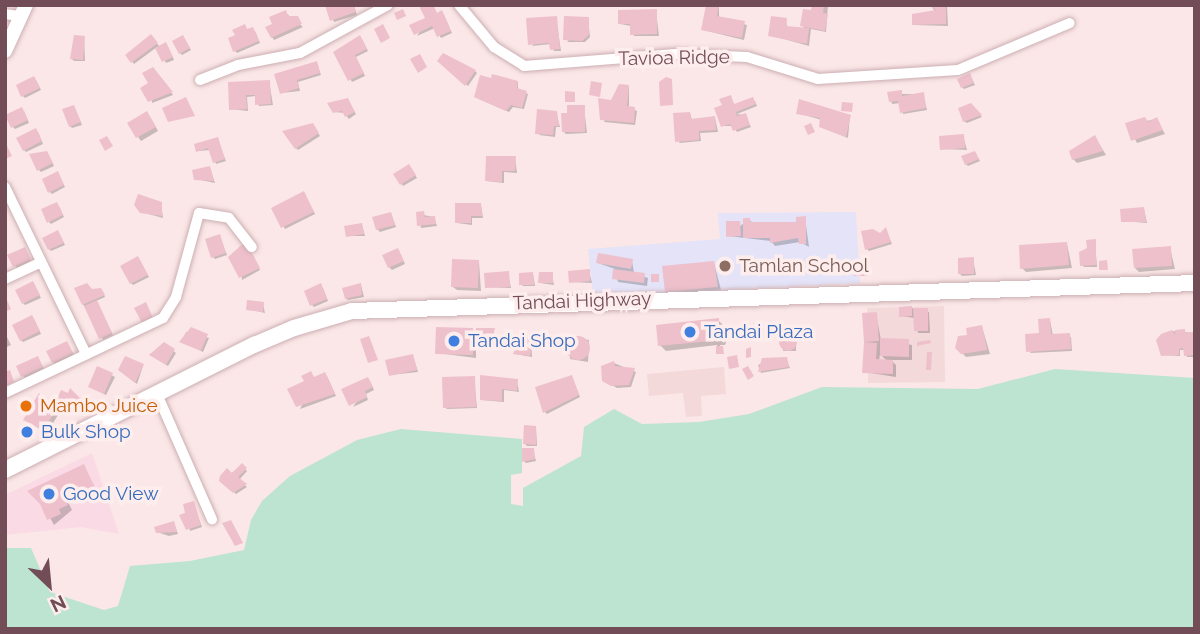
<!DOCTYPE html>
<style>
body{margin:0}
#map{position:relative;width:1200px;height:634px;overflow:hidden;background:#fbe7e7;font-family:Raleway,sans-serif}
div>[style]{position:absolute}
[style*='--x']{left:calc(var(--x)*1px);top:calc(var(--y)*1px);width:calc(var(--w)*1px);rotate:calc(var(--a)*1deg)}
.residential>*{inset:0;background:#f4d9da}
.commercial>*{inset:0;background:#fadbe5}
.education>*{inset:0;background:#e4e3f7}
.water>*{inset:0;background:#bde3d1}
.shadow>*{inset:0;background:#0003}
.building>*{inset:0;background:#eec0cb}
.round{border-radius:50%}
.roads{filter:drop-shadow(0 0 2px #ccaeb3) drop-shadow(0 0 2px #ccaeb3)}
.minor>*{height:10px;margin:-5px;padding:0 5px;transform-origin:5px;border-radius:5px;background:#fff}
.tertiary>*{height:14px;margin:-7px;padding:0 7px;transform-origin:7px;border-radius:7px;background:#fff}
.secondary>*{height:16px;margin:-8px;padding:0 8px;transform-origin:8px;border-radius:8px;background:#fff}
.dots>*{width:19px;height:19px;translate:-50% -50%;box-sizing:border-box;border:4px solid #feeded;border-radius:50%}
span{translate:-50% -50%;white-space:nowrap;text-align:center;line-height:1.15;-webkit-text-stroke:7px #feeded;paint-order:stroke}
.street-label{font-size:19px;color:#724d57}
.education-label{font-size:19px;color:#785e54}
.left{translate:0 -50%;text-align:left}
.shop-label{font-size:19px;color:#366cbe}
.food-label{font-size:19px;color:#c56008}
.frame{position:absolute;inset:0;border:7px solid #724d57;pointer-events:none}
.north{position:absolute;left:14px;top:550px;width:70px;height:70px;-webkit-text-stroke:5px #feeded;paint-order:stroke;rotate:154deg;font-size:19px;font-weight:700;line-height:28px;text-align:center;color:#724d57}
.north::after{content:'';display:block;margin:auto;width:24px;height:32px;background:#724d57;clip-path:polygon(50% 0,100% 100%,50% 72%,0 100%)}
</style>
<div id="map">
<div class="residential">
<div style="clip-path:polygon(944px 306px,945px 382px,868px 383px,867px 308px)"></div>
<div style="clip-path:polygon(724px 367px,726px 394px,701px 396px,702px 416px,686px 417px,683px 393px,649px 396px,647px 374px)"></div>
</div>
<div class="commercial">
<div style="clip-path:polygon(92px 453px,119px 534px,81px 527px,5px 535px,5px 495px)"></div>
</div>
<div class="education">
<div style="clip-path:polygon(856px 212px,860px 283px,593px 297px,588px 249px,720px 239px,718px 213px)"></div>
</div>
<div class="water">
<div style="clip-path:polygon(1055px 369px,1195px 378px,1195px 629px,5px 629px,5px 548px,31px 548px,50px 592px,104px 610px,118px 606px,130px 566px,190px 561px,244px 550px,251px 520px,262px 501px,290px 476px,357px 440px,401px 429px,522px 439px,522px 473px,511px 475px,511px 504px,523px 506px,523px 488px,581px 456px,584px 427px,614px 409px,642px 424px,699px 422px,749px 414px,822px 387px,978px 389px)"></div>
</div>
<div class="shadow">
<div style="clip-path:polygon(327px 5px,354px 5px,357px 15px,334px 22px)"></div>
<div style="clip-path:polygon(433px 5px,437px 14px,444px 15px,452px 33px,441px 38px,435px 28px,417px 36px,427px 19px,421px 7px)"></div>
<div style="clip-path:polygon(814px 5px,828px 5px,826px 32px,811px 29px,809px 46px,770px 35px,786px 20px,787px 28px,806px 30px,802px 25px)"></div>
<div style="clip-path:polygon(931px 5px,947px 5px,948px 26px,914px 25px,935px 12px)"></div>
<div style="clip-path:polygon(719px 6px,719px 18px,747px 25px,744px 40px,703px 30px)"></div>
<div style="clip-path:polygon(656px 11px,659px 36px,634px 36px,631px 26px,620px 24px)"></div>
<div style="clip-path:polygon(287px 14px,303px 27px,274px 40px,272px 37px)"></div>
<div style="clip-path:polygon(556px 17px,561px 51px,554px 51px,551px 44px,532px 46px)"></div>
<div style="clip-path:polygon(588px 19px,590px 37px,585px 42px,567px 42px)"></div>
<div style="clip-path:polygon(255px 31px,260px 43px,237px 53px,235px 51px)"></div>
<div style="clip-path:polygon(84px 37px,85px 61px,74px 61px,72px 59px)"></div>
<div style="clip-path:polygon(151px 37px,160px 47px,168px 47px,174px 60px,166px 63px,157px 47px,134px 64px,127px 55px)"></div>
<div style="clip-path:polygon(362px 39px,368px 51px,356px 57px,365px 76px,352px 82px,336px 52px)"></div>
<div style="clip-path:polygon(185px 40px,191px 50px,182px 55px,180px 53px)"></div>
<div style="clip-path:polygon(440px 61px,475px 71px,477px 73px,468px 86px)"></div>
<div style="clip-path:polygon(317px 63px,321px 75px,298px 82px,300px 91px,281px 93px)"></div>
<div style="clip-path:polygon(155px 71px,173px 95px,152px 103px,150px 83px)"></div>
<div style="clip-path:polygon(970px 75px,975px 85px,964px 89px,962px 87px)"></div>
<div style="clip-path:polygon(36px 80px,41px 90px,25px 98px,23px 96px)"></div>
<div style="clip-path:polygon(269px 81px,273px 105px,259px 106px,256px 96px,247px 97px,248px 111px,231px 109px,229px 84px)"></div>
<div style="clip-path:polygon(518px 82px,518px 90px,528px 94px,524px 109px,513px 107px,509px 112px,479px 99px)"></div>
<div style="clip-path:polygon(629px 87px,629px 108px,637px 111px,635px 125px,604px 122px,613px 101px)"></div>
<div style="clip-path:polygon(889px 94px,923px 94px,927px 110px,903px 114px,900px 103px,892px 104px)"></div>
<div style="clip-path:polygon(730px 97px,735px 106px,755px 101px,757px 106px,737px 114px,745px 115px,751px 127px,737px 132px,733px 126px,723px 126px,724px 106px)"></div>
<div style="clip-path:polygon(349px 103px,356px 114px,349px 119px,344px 113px,335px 112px)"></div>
<div style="clip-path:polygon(970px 105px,982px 117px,967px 123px,964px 121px)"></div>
<div style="clip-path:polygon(74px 107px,82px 125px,72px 128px,70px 126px)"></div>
<div style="clip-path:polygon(584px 107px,587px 133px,566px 134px,564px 132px)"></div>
<div style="clip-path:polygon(24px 111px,29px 123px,15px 129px,13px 127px)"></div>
<div style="clip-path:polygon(556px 113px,560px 127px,556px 127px,555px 137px,539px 135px)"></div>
<div style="clip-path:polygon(690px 113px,692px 120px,715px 118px,718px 132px,700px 133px,701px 141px,679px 143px)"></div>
<div style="clip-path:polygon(797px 113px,850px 116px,848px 138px,823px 128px,822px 120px)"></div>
<div style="clip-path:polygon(150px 117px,158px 131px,141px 141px,138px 137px)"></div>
<div style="clip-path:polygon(1156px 119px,1165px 134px,1137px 143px,1127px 125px)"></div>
<div style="clip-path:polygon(314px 127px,320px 136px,298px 150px,296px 148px)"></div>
<div style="clip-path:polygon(38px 132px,43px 144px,26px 152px,24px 150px)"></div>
<div style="clip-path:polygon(963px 136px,967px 150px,942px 149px)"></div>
<div style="clip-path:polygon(1095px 137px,1106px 155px,1077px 163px,1073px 159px)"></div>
<div style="clip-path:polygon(217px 139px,226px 161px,216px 164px,211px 150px,198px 151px)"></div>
<div style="clip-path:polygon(47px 152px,54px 166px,41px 172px,39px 170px)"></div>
<div style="clip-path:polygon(975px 153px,980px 161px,968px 166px,966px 164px)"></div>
<div style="clip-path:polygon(515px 158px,517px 173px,504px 172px,504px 183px,487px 181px)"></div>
<div style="clip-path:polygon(210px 168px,215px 183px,196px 179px)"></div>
<div style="clip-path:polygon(411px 168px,417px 178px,403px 186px,395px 175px)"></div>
<div style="clip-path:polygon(58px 173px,65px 187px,52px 194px,49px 191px)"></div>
<div style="clip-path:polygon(305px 195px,315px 214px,285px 229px,273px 208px)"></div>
<div style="clip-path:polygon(161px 203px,163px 218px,141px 212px)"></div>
<div style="clip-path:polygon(481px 205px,483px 218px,472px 218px,472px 225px,457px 223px)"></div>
<div style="clip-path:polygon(59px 206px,64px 217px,51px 224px,49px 222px)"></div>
<div style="clip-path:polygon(1144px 209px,1147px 223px,1123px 221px)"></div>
<div style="clip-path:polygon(391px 214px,396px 227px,380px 232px,377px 229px)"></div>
<div style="clip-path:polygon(418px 214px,434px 217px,437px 226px,421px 228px)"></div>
<div style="clip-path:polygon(805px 218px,809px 247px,800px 242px,775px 246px,771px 241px,728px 236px,749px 219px,753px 224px,798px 223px)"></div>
<div style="clip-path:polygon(362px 225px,365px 236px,347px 236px)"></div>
<div style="clip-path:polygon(886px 230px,892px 244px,869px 251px,867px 249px)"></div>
<div style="clip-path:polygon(60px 235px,65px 245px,51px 251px,49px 249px)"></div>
<div style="clip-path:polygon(219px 236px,227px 255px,215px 259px,213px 257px)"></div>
<div style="clip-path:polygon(1095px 241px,1097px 267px,1084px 267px,1082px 265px)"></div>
<div style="clip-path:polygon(246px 243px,260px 270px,242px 280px,239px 247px)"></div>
<div style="clip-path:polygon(1067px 244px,1072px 268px,1026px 272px,1022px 268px)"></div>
<div style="clip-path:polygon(1170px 248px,1175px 269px,1139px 272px,1135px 268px)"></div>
<div style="clip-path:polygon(26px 251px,31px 261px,17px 268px,15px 266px)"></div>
<div style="clip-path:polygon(399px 252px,405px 264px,392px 270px,389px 267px)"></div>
<div style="clip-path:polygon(973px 259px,976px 275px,962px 276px,960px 274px)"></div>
<div style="clip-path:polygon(140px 261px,149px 277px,133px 285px,131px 283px)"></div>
<div style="clip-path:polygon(632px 261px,634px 273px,648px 278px,647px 286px,618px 282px,615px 269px,598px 263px)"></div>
<div style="clip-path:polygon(479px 262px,481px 291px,457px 290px,453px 287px)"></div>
<div style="clip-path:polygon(714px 263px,721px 290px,670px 295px,666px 291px)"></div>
<div style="clip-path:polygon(589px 271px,592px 283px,571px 282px)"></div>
<div style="clip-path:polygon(508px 273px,511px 288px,487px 287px)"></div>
<div style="clip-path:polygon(533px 274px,535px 286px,523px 286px,521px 284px)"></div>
<div style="clip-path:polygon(552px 274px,554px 285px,540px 283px)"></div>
<div style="clip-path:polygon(34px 285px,41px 298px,25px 305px,23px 303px)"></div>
<div style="clip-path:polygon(361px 285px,364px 297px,348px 300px,346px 298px)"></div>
<div style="clip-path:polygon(323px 288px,328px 301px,314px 307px,312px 305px)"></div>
<div style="clip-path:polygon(92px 291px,103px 292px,105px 297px,96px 301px,113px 335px,103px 340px,83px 304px)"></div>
<div style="clip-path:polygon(263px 304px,265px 313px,247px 309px)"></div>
<div style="clip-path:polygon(911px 308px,929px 312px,930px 333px,918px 333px,915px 318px,901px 316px)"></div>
<div style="clip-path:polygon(evenodd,876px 314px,881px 340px,912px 345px,912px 360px,891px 360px,896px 365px,896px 377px,864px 372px,864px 315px,876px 314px,880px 354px,887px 361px,879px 361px,880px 354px)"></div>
<div style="clip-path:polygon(34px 319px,41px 334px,23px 342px,21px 340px)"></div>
<div style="clip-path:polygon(718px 320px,730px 332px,725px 345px,720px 345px,723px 354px,718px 354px,717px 345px,666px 351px,660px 345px)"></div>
<div style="clip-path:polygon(1050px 320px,1053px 336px,1071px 337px,1072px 351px,1030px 353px)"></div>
<div style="clip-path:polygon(982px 327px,990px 354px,966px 357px,957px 348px)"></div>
<div style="clip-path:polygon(472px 330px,478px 335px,494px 330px,492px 347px,476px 343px,476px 358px,437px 353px)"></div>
<div style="clip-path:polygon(1171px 331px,1195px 333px,1195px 357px,1187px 357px,1185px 350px,1180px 350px,1180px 356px,1163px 355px,1158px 340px)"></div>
<div style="clip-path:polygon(186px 332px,209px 338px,203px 352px,182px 341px)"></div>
<div style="clip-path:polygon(5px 333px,11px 345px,5px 348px)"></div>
<div style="clip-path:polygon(785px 333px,796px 337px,796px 351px,783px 351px)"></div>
<div style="clip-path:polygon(570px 337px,589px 340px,588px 362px,570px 359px)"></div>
<div style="clip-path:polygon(531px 340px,532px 357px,515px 354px)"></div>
<div style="clip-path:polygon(67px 343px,74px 355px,55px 364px,53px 362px)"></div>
<div style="clip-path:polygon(164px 345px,176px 353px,168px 366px,151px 355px)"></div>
<div style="clip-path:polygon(413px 356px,418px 372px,390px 375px)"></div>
<div style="clip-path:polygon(774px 358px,786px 359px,790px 368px,761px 373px,758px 365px)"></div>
<div style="clip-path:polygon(39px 360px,44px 369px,25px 378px,23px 376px)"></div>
<div style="clip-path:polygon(614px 363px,636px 372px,631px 387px,617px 388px,603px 380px)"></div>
<div style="clip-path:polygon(143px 366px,137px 384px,120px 370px)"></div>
<div style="clip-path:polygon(98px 368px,115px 377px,106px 395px,90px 387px)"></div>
<div style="clip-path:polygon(327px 376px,336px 396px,300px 409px,315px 379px)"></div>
<div style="clip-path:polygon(572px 377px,580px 397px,547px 414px,545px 412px)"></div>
<div style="clip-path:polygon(474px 378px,477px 408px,447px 409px,445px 407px)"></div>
<div style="clip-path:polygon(370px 381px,374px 390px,366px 394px,368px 400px,353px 407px)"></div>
<div style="clip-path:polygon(517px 381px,519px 392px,504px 390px,504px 402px,481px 400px)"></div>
<div style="clip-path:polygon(71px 391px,83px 403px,77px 414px,59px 398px)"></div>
<div style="clip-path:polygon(40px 397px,58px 415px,47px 433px,25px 420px)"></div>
<div style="clip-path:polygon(536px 427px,537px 446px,527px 446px,525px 444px)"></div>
<div style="clip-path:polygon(533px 450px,536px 461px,526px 463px,524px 461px)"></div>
<div style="clip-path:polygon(83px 466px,100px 496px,85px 503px,79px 497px,68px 502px,72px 510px,54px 525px,42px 503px)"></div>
<div style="clip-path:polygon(242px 466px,247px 471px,239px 480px,247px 487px,236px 494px,221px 480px)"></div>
<div style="clip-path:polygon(193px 503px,202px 527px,190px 531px,187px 514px)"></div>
<div style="clip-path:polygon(174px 523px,178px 534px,169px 536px,157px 532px)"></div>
</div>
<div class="building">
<div style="clip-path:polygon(325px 5px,354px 5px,356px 12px,330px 21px)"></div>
<div style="clip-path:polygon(433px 5px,437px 13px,442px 10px,451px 31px,437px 37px,432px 26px,414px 35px,409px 25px,425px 18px,419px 6px)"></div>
<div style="clip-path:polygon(706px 5px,719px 5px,717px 16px,745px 21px,742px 38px,701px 30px)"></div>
<div style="clip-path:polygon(812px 5px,824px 5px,823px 13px,828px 14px,825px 31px,800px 26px,803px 9px,811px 10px)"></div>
<div style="clip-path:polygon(929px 5px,946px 5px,946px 24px,912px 25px,912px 14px,936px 10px)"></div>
<div style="clip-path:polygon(403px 9px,406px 16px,397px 20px,394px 13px)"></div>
<div style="clip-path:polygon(657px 9px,657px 34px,630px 35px,630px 24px,618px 24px,618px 10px)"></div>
<div style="clip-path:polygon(286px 10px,288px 16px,298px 16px,302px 24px,271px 38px,265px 27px,272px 24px,269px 17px)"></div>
<div style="clip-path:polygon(557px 16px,560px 49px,550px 50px,549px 43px,528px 45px,526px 18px)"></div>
<div style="clip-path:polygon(564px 16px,589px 17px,589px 35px,582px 41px,563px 40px)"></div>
<div style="clip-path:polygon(771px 16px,787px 18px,786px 26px,809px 28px,807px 44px,768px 36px)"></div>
<div style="clip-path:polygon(245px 24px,247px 29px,253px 27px,259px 41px,233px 52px,228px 38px,235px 35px,232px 30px)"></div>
<div style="clip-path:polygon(383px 24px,390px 38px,381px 43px,374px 29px)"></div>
<div style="clip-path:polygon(151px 34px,158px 43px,131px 63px,125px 55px)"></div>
<div style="clip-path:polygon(74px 35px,85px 36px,83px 60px,70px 59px)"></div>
<div style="clip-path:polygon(183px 35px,190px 48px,179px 54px,172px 41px)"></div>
<div style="clip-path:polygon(360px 35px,367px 49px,355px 55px,364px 73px,348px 81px,333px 52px)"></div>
<div style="clip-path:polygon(166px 42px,173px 57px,162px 62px,155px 48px)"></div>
<div style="clip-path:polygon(443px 53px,476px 70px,465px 86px,437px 61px)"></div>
<div style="clip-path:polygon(420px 54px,427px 67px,418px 73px,410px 59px)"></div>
<div style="clip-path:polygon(317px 61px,320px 73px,297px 80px,299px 88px,280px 94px,274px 74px)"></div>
<div style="clip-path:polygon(153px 67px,173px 92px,148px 102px,140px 88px,148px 83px,142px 73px)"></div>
<div style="clip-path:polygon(970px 73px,974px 83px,961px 88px,957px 79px)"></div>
<div style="clip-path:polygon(492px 74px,518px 81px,517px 88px,527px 91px,522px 108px,511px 105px,506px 111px,474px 97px,480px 75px,491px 78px)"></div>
<div style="clip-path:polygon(34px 76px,40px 88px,21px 97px,16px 85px)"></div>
<div style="clip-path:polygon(666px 77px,672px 79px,673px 105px,660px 106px,659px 82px)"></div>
<div style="clip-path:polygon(270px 80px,271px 104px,255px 105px,255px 95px,246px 95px,247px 109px,229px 110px,228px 82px)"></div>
<div style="clip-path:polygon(591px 81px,602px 83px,600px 97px,589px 95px)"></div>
<div style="clip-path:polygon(619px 84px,629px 85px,627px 106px,635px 107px,634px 123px,600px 120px,598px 98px,611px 100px)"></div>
<div style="clip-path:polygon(902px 90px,902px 96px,924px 92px,926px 108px,900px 113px,898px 101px,889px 102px,887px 92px)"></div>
<div style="clip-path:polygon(565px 91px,575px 92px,575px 102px,565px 102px)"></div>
<div style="clip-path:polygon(731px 95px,734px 104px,753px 97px,756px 104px,736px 112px,737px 116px,746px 113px,750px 125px,733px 131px,730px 124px,721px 127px,714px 108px,722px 105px,719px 99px)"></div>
<div style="clip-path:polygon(186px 97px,195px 116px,168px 122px,162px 108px)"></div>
<div style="clip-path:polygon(348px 98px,355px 112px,345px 117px,342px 111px,333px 113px,327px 103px)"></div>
<div style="clip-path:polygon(799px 99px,851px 115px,846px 137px,819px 127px,820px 118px,796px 114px)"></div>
<div style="clip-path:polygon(842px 102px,853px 103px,852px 112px,841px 111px)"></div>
<div style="clip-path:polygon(971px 103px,982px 115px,963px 122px,958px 108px)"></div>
<div style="clip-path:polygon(74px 105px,81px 122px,69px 127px,62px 109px)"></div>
<div style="clip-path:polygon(567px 105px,585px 105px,585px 132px,562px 132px,561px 113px,567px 113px)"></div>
<div style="clip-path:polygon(22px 107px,28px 120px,11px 128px,5px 115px)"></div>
<div style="clip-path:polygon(537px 109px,557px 111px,559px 126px,554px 126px,553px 135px,535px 134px)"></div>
<div style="clip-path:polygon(147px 111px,156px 127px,136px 138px,127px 123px)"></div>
<div style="clip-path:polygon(690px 112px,691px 119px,715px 116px,716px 130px,699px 131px,699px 140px,675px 142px,673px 113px)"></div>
<div style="clip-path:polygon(1145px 117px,1148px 122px,1157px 117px,1163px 130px,1131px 141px,1125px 123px)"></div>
<div style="clip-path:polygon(313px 123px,319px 133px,295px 149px,282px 131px)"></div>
<div style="clip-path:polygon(811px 123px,815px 132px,808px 135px,804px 126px)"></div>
<div style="clip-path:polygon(36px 128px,42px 141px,23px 151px,16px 138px)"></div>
<div style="clip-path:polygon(964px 134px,965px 148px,940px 150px,939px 136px)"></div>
<div style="clip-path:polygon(1095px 135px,1103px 151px,1072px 160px,1069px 151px)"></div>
<div style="clip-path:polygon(107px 136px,113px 146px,105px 151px,99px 140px)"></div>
<div style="clip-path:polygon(218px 137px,225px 159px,213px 163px,208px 148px,196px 152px,194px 144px)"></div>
<div style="clip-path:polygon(5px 142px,12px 156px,5px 159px)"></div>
<div style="clip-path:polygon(47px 151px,53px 163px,37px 171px,29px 154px)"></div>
<div style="clip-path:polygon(975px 151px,979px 159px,965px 165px,961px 156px)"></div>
<div style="clip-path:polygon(486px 156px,516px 156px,515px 171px,502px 171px,502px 182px,485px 181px)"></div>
<div style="clip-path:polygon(409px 164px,416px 175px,400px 185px,393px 174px)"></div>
<div style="clip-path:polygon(210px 166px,214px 181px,194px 180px,192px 170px)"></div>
<div style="clip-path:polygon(58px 171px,64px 185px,48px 193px,42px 179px)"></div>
<div style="clip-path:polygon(304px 191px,314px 212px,281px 228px,271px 208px)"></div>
<div style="clip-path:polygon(138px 194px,162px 202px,162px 216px,140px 213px,134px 205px)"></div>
<div style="clip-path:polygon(57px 202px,63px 215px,47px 223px,41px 209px)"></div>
<div style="clip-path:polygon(455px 203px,481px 203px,482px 216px,471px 216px,471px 223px,455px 223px)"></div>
<div style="clip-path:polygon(1144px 207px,1146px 222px,1121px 222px,1120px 209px)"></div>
<div style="clip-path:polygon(424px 211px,425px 217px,435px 216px,436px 224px,417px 226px,416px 212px)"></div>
<div style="clip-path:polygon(391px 212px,395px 225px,376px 230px,372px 217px)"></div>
<div style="clip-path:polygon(806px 216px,806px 244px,799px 244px,798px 238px,770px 243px,770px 238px,743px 238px,743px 218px,750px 218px,750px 222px,796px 222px,796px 217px)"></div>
<div style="clip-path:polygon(726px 221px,740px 221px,741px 236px,726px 237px)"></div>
<div style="clip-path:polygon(362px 223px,364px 234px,346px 237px,344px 226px)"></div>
<div style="clip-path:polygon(886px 227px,891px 242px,865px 250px,861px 231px,873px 229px,880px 233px)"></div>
<div style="clip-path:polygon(58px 230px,64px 243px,48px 250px,42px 238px)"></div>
<div style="clip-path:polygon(220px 234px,226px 253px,211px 258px,205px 239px)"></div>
<div style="clip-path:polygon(1096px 239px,1096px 265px,1080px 266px,1079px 252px,1087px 248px,1086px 240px)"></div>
<div style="clip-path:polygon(246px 241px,260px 268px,239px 278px,228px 257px)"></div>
<div style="clip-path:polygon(1067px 242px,1069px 265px,1020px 269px,1019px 245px)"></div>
<div style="clip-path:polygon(1171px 246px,1172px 266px,1134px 268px,1132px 249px)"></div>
<div style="clip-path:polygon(25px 247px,31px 259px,13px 267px,7px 255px)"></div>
<div style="clip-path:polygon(398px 248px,404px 261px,388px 268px,382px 255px)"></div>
<div style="clip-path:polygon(598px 253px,633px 259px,631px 269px,596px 263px)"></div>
<div style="clip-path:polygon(138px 256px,148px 275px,130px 284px,120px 266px)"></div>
<div style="clip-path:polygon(974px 257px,974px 274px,958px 274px,958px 258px)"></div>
<div style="clip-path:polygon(452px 259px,479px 260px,478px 288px,451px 287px)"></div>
<div style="clip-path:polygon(1107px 260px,1108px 270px,1099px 270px,1099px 261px)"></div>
<div style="clip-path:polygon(714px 261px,718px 287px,665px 292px,662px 266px)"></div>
<div style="clip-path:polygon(590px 269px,590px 281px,569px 283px,568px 271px)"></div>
<div style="clip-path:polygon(613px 269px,645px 273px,644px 283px,612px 279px)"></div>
<div style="clip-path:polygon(854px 269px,868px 270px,867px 276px,854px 276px)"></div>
<div style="clip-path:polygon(509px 271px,510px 287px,485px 288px,484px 273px)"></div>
<div style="clip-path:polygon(533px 272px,534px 285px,519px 285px,519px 273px)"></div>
<div style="clip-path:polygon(539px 272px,553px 272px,553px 283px,538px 283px)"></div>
<div style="clip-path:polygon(651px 274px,659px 274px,659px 282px,651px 282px)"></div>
<div style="clip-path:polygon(33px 281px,40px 295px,22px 304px,15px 290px)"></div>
<div style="clip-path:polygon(87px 283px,92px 289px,101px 288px,105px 295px,82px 305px,74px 288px)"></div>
<div style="clip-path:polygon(321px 283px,327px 299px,310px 306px,304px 291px)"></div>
<div style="clip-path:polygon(361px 283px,362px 295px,345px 299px,342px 288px)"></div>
<div style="clip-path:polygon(5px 296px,11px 309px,5px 312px)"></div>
<div style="clip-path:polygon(97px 300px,112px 333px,99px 339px,84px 306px)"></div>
<div style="clip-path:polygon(247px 300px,264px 302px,263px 312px,246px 310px)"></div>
<div style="clip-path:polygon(146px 302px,153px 318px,142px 323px,134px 308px)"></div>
<div style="clip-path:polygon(912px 306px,912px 316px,899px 317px,899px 307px)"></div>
<div style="clip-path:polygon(913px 308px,928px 308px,928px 331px,914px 331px)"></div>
<div style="clip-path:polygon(877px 312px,879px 341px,864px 342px,862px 313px)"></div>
<div style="clip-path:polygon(32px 315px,40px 331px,20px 341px,12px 325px)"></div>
<div style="clip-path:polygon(719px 318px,719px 325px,726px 325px,721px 340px,658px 346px,656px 325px)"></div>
<div style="clip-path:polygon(1050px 318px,1051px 334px,1070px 333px,1071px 349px,1026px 352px,1025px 334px,1039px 333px,1038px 319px)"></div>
<div style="clip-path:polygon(982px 325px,987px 350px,961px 354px,955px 348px,958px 336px,967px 335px,966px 328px)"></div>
<div style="clip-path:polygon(191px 327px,208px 334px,201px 351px,179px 342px)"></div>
<div style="clip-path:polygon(436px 327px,473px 328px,473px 355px,435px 354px)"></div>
<div style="clip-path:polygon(476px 328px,495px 328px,490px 345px,476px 345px)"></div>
<div style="clip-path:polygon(1185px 329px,1185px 333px,1195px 332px,1195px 355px,1184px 356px,1183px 348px,1179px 349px,1179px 355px,1161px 356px,1156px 340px,1161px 334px,1172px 330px,1175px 335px,1175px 330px)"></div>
<div class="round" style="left:779px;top:333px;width:18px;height:18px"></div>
<div class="round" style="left:566px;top:336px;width:24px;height:24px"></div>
<div style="clip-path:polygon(369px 336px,378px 360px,368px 363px,360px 339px)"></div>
<div style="clip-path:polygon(520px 337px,532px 339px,530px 356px,513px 354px)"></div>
<div style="clip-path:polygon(880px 338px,909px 339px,909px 357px,880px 356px)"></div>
<div style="clip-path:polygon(930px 340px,931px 343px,917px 346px,917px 342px)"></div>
<div style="clip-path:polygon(67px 341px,73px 353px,52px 363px,46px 351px)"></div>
<div style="clip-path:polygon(164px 342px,175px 349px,166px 365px,149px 355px)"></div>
<div style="clip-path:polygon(864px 342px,877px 343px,876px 359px,893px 360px,893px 374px,862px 373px)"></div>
<div style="clip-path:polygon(716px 346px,723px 346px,724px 354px,716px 354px)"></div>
<div style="clip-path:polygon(751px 347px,751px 357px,746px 358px,746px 349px)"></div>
<div style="clip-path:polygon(927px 352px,932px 352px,931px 370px,926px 370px)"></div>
<div style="clip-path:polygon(413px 354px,417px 370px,389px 376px,385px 360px)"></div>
<div style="clip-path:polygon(737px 355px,739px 367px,729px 369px,727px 357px)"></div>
<div style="clip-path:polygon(38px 356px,43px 367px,21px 377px,16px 366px)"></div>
<div style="clip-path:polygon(125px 356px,144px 364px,135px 383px,118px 370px)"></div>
<div style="clip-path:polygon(787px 357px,789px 367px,758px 372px,762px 358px)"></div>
<div style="clip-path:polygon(614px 361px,615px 366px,635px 368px,629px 385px,611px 386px,602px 381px,601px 366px)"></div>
<div style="clip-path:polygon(97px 366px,113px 373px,104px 394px,88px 387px)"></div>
<div style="clip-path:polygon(748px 366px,754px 376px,748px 380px,742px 369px)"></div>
<div style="clip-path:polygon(10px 370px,14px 382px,5px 386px,5px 372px)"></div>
<div style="clip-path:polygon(311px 371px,314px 377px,325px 372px,335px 394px,296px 407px,287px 389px,304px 381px,301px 376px)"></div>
<div style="clip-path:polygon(480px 375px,518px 379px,517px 391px,502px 389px,502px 401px,480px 400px)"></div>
<div style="clip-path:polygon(572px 375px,579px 395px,543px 413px,535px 387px)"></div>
<div style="clip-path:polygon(475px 376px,476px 407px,443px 408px,442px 377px)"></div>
<div style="clip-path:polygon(368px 377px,373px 387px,365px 391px,367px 397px,349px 406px,341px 389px)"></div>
<div style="clip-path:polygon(70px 388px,81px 399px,75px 413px,57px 399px,61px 390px,68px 393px)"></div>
<div style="clip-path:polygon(39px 393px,56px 410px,43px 430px,23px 420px)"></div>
<div style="clip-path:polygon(524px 425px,536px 426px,536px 445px,523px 444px)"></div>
<div style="clip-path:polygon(522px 448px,534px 448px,535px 459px,522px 462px)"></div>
<div style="clip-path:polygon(242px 463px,247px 468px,238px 477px,247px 484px,233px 493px,219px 481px,220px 476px,227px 468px,232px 473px)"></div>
<div style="clip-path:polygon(84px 464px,96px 490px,78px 498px,75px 491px,64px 496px,68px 505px,59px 509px,61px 514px,47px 520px,40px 504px,27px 491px)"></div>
<div style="clip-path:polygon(194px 501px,201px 525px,186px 530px,179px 515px,185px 513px,183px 504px)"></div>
<div style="clip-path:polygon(231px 520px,243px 543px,235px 546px,222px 523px)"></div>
<div style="clip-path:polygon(174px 521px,177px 532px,156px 533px,154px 527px)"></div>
</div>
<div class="roads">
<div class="minor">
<div style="--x:459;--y:5;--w:55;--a:50.2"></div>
<div style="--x:494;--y:47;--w:36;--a:32"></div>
<div style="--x:524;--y:66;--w:152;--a:-4.5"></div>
<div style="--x:676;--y:54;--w:71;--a:2.4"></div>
<div style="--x:747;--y:57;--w:74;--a:17.2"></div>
<div style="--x:818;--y:79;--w:140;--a:-3.7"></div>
<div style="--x:958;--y:70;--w:121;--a:-22.8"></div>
<div style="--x:5;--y:14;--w:15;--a:8"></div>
<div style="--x:200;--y:80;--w:41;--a:-21.5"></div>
<div style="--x:238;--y:65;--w:63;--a:-11"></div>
<div style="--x:300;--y:53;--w:100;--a:-28.6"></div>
<div style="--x:5;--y:187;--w:186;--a:64.1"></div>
<div style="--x:5;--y:279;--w:38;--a:-25"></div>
<div style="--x:5;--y:393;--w:175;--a:-25.4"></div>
<div style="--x:163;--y:318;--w:25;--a:-58"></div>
<div style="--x:176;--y:297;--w:87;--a:-74.7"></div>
<div style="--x:199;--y:213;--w:30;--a:9"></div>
<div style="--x:229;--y:218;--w:37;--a:52"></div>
<div style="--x:157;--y:394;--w:137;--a:66.3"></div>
</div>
<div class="tertiary">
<div style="--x:5;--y:51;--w:51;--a:-65.5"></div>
</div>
<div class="secondary">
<div style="--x:5;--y:470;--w:279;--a:-26.7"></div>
<div style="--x:254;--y:345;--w:43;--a:-23"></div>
<div style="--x:294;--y:328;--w:60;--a:-16.3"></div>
<div style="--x:352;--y:311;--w:843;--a:-1.9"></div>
</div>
</div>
<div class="dots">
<div style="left:725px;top:266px;background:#8d6e63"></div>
<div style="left:690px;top:332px;background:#3f7fe0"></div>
<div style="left:454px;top:341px;background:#3f7fe0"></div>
<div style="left:26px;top:406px;background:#e8710a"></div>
<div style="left:27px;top:432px;background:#3f7fe0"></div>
<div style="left:49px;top:494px;background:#3f7fe0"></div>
</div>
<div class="street-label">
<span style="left:674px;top:58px;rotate:-1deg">Tavioa Ridge</span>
<span style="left:582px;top:301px;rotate:-2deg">Tandai Highway</span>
</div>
<div class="education-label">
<span class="left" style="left:739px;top:266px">Tamlan School</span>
</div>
<div class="shop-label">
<span class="left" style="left:704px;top:332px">Tandai Plaza</span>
<span class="left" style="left:468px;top:341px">Tandai Shop</span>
<span class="left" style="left:41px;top:432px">Bulk Shop</span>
<span class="left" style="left:63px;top:494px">Good View</span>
</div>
<div class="food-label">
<span class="left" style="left:40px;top:406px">Mambo Juice</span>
</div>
<div class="frame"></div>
<div class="north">N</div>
</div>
